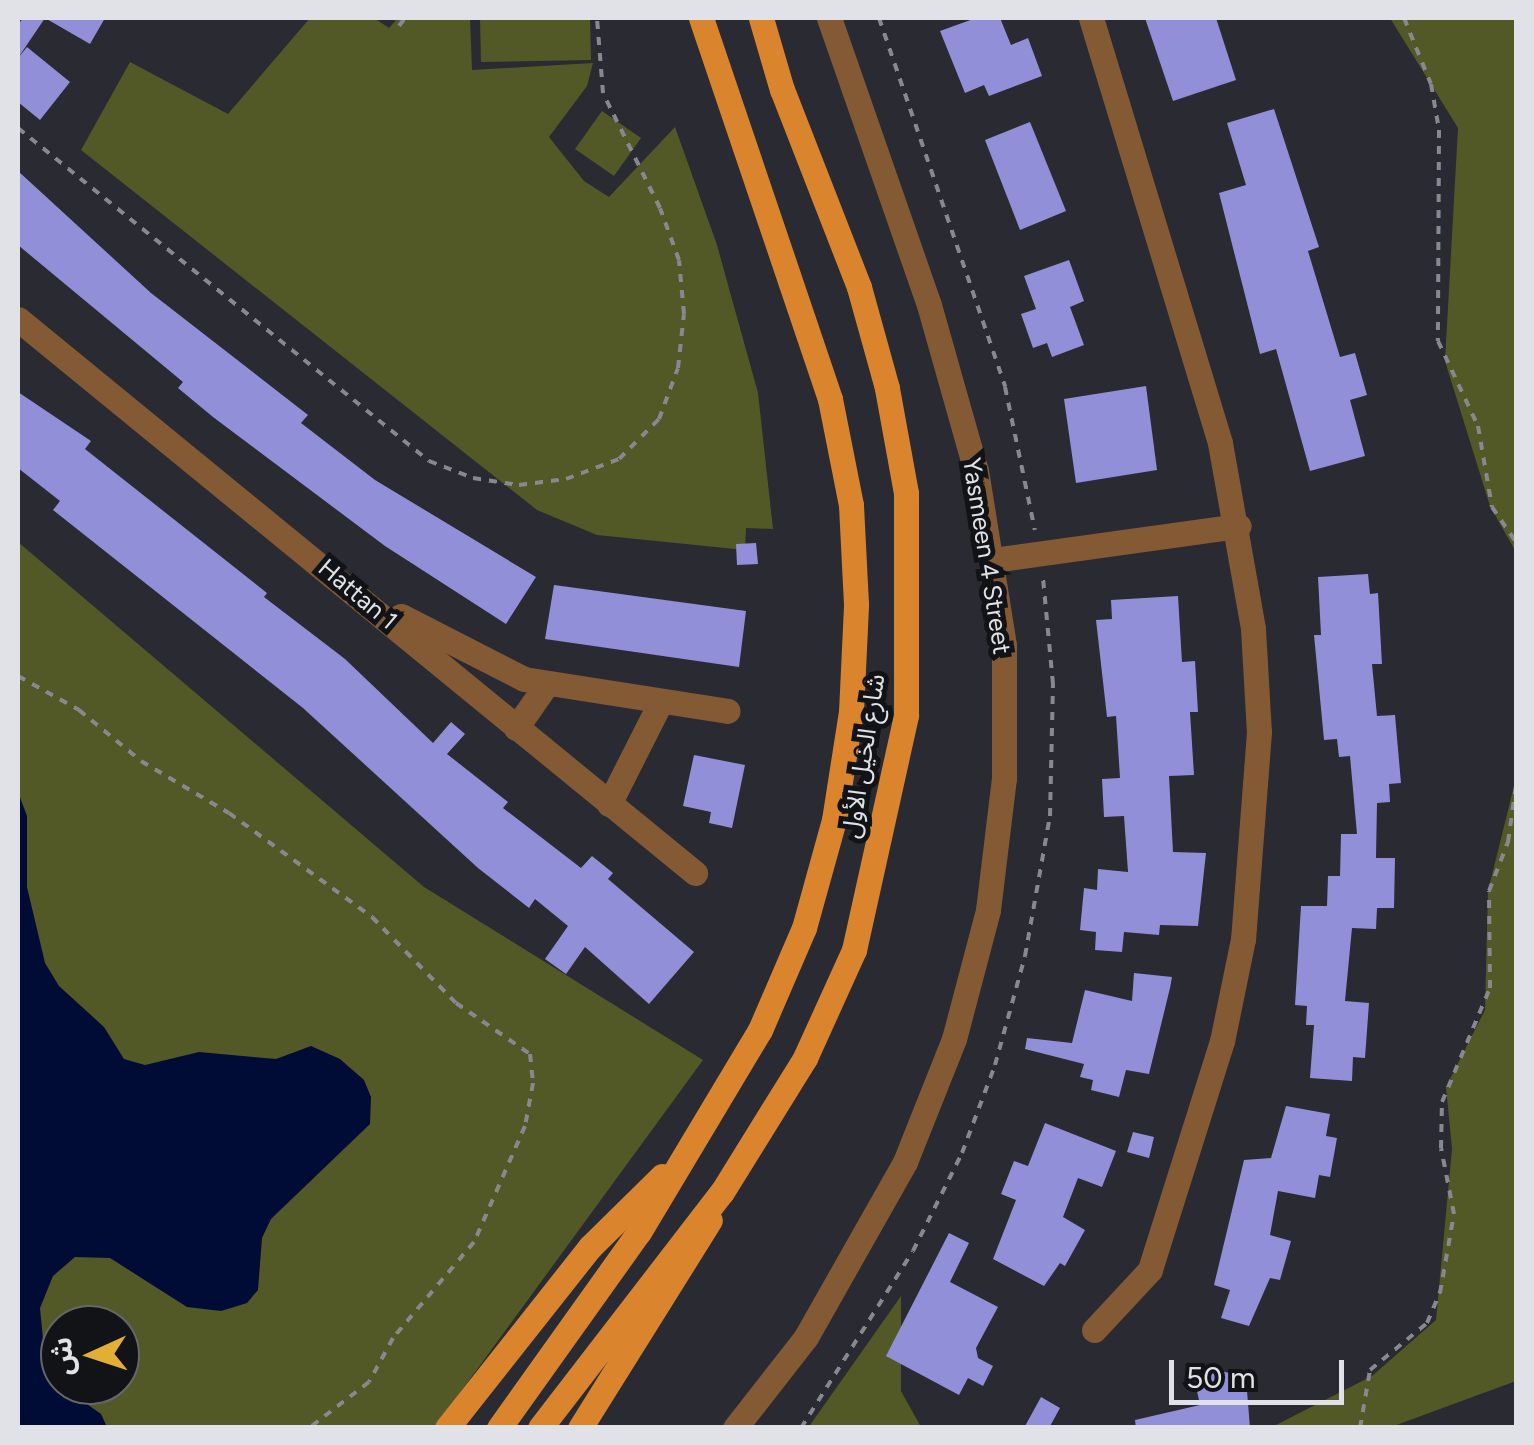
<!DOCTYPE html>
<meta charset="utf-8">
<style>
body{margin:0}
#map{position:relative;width:1534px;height:1445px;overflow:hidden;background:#292a32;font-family:Figtree,"Noto Sans Arabic",sans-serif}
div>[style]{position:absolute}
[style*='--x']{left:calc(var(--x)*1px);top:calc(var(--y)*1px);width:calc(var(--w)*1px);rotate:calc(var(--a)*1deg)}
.green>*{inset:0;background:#535926}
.water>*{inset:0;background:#000c36}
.building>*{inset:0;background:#928fd9}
.path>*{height:4px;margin-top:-2px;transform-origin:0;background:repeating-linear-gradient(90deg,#888990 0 8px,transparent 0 16px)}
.minor>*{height:25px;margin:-12.5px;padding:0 12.5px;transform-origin:12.5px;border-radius:12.5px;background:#835a34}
.major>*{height:25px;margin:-12.5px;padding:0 12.5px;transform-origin:12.5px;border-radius:12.5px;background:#da852d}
span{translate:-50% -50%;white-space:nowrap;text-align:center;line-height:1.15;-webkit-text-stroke:10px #121316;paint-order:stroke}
.street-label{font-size:25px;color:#e1e2e8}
.frame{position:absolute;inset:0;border:20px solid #e1e2e8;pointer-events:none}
.north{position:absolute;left:40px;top:1305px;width:100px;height:100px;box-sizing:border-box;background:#121316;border:2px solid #65666a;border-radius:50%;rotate:267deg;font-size:28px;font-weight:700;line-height:40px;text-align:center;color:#e1e2e8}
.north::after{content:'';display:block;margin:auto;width:35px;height:45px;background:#e3ae35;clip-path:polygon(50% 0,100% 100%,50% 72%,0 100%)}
.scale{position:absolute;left:1169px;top:1360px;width:175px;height:45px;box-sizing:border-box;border:5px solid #e1e2e8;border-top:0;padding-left:12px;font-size:30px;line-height:35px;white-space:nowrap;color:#e1e2e8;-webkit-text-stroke:8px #121316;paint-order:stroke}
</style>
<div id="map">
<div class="green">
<div style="clip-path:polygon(310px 18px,374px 18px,389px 28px,398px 18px,470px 18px,472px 70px,593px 63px,587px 86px,549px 137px,584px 181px,609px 197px,675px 127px,717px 245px,758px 393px,773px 529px,746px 528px,745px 550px,597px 535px,537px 510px,81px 150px,130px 62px,228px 114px)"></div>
<div style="clip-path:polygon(480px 18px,590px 18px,591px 60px,481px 62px)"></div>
<div style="clip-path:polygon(1390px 18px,1516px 18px,1516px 552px,1490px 506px,1445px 361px,1458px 128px)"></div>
<div style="clip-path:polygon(602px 111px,641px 138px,614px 176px,575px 149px)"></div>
<div style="clip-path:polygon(evenodd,18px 542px,424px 887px,703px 1060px,435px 1427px,18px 1427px,18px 542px,60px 1325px,120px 1325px,120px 1385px,60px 1385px,60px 1325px)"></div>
<div style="clip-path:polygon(1516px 778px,1516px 1381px,1391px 1427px,1272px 1427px,1372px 1376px,1436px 1320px,1452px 1149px,1446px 1087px,1485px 1010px,1488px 891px)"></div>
<div style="clip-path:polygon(901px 1296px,901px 1391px,921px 1427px,808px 1428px)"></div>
</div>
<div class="water">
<div style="clip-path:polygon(18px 792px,27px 816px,27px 887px,45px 963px,59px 986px,104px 1027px,124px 1059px,145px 1065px,199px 1052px,276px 1059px,311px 1046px,340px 1059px,364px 1080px,371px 1097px,370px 1124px,271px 1219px,262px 1238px,258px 1290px,247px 1303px,221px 1311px,187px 1307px,110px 1258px,75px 1257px,53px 1276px,40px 1308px,45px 1360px,60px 1385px,101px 1414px,107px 1427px,18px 1427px)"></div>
</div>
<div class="building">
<div style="clip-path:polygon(23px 18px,45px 18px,18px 58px,27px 47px,70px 82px,40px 120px,18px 102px,18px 25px)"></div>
<div style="clip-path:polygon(45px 18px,105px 18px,90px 44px)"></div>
<div style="clip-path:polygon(976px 18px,1000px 18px,1011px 45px,1028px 38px,1042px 76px,989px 96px,984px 85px,965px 93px,940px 31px)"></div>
<div style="clip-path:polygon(1145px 18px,1216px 18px,1236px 80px,1173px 101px)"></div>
<div style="clip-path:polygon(1274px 109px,1319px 247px,1308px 251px,1340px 357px,1355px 353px,1367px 395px,1350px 400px,1365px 456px,1310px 471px,1276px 349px,1260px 354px,1219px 193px,1246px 185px,1227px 123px)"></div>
<div style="clip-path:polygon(1030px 122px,1066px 211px,1020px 230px,985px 140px)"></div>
<div style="clip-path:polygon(18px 171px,151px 293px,308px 415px,301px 423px,375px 480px,536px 577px,506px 624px,385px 546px,213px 417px,178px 388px,183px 382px,18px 245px)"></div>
<div style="clip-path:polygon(1069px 260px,1084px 301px,1070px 307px,1084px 345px,1052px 357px,1047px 343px,1033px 348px,1021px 314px,1036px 309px,1024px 276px)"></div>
<div style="clip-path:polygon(1146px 386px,1157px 470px,1076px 483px,1064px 399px)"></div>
<div style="clip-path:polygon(18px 392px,91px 441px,85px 449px,267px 593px,264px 597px,345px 659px,433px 743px,451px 722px,465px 734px,447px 754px,508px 802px,503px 808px,581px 868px,592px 856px,613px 873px,608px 879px,694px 952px,649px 1004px,585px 947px,566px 974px,545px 959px,568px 926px,535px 899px,529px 908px,478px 868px,303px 708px,53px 510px,60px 501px,18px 468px)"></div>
<div style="clip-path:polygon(756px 543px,758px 564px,737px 565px,736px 544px)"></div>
<div style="clip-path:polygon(1368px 574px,1370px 594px,1378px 593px,1382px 664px,1372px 664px,1377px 716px,1395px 715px,1401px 783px,1389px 784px,1390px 802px,1377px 803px,1376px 858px,1395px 858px,1394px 908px,1377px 908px,1376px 929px,1352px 928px,1345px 1001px,1369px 1003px,1365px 1058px,1353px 1057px,1352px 1081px,1310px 1078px,1314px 1025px,1306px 1025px,1307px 1006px,1295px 1005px,1301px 906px,1327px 906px,1328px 876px,1340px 876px,1341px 834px,1357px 834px,1350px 756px,1339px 757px,1337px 739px,1324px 740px,1314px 635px,1321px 635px,1318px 577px)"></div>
<div style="clip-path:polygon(554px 585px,746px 611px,739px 667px,545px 639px)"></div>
<div style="clip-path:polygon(1178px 596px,1182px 662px,1195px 661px,1198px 712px,1190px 712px,1194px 775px,1169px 776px,1173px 852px,1206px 853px,1198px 926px,1160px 925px,1159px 935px,1124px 932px,1122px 952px,1095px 950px,1096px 932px,1080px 930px,1084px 888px,1097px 890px,1098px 869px,1128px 872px,1124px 816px,1104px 817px,1102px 779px,1120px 778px,1116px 716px,1107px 717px,1096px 620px,1112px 619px,1111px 600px)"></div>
<div style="clip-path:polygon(694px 755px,745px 765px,732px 828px,709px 823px,711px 812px,683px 806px)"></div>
<div style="clip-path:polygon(1134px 973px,1172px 977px,1170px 988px,1149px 1074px,1126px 1070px,1119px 1097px,1091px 1090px,1093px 1080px,1080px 1077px,1084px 1064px,1025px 1049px,1027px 1038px,1072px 1043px,1085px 990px,1132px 1001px)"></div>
<div style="clip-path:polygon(1286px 1106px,1330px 1114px,1326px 1136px,1337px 1138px,1330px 1177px,1319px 1175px,1315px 1198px,1278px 1191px,1270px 1235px,1291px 1241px,1280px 1280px,1270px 1278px,1249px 1326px,1221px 1318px,1230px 1290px,1214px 1285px,1244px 1160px,1271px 1158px)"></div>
<div style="clip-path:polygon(1045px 1123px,1116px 1151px,1102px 1187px,1078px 1178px,1063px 1217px,1085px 1230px,1065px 1266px,1060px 1263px,1044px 1286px,993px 1259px,1016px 1200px,1001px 1194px,1014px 1161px,1028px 1166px)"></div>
<div style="clip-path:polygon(1133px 1132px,1154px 1137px,1149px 1158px,1127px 1152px)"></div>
<div style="clip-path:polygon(949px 1233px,969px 1243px,950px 1282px,998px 1307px,976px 1348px,978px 1358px,993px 1366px,983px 1386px,968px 1378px,959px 1395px,886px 1356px)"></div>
<div style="clip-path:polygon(1222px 1371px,1246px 1378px,1250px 1428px,1136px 1428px,1135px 1420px,1200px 1405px,1194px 1377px)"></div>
<div style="clip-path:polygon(1041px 1397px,1060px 1408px,1049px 1428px,1024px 1428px)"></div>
</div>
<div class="path">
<div style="--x:879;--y:18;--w:390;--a:71.1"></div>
<div style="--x:1005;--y:387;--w:146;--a:78.2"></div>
<div style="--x:1404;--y:18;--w:71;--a:67.8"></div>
<div style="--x:1431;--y:84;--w:47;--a:80.1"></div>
<div style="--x:1439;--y:130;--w:211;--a:90.3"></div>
<div style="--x:1438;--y:341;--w:94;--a:64.8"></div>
<div style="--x:1478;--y:426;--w:82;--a:80.2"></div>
<div style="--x:1492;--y:507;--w:42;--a:55.6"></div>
<div style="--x:399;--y:26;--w:10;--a:-53"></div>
<div style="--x:18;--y:128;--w:529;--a:39.02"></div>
<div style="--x:429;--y:461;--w:47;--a:21.1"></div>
<div style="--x:473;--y:478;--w:47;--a:8.7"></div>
<div style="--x:519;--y:485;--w:47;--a:-7.3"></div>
<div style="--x:566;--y:479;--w:57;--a:-20.7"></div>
<div style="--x:619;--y:459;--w:57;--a:-45"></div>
<div style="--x:659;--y:419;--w:54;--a:-69.6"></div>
<div style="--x:678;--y:368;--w:54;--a:-83.7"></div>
<div style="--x:684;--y:314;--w:54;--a:-95.3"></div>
<div style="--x:679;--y:260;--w:55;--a:-110.1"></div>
<div style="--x:660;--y:208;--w:128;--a:-116.4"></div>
<div style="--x:603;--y:93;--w:75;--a:-94.6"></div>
<div style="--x:18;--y:676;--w:70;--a:29.1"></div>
<div style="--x:79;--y:710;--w:80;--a:39.4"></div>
<div style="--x:141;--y:761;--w:102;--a:30.6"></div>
<div style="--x:229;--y:813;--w:177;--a:36"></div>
<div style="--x:372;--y:917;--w:120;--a:45.7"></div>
<div style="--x:456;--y:1003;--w:90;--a:34.6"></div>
<div style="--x:530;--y:1054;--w:29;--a:84"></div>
<div style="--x:533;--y:1083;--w:44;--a:100.5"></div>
<div style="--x:525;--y:1126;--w:127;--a:113.7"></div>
<div style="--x:474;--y:1242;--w:126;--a:130.2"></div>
<div style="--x:393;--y:1338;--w:50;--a:118.6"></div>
<div style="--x:369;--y:1382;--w:76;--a:142.5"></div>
<div style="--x:801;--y:1428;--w:209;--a:-57.7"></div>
<div style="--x:913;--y:1251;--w:110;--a:-63.4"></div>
<div style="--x:962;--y:1153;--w:94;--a:-69.4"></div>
<div style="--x:995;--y:1065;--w:113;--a:-74.6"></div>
<div style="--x:1025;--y:956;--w:142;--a:-79.9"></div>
<div style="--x:1050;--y:816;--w:132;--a:-88.7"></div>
<div style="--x:1053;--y:684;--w:105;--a:-95.4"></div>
<div style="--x:1360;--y:1428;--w:59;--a:-80.2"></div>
<div style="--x:1370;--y:1370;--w:74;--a:-39.5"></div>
<div style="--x:1427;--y:1323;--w:33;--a:-67"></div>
<div style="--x:1440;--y:1293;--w:80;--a:-80"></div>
<div style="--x:1454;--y:1214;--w:67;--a:-101.1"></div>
<div style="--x:1441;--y:1148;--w:46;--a:-88.8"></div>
<div style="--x:1442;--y:1102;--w:124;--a:-67.2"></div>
<div style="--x:1490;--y:988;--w:97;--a:-90.6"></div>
<div style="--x:1489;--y:891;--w:53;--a:-68.8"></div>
<div style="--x:1508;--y:842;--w:57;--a:-81.9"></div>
</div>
<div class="minor">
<div style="--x:1091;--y:18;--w:444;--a:73.1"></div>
<div style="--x:1220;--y:443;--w:189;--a:79.9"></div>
<div style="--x:1253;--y:629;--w:103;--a:86.7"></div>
<div style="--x:1259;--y:732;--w:208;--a:94.4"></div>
<div style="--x:1243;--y:939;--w:104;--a:101.6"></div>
<div style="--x:1222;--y:1041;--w:240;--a:107.5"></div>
<div style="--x:1150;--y:1270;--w:82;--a:133"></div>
<div style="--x:18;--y:319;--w:875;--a:39.29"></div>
<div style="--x:993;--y:560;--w:248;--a:-7.9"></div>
<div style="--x:401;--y:616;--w:138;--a:27.1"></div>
<div style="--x:524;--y:679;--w:206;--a:8.9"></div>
<div style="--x:516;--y:728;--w:52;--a:-55.1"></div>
<div style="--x:609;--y:804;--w:115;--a:-63.2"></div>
<div style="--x:735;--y:1428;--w:115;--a:-52"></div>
<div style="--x:806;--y:1337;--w:201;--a:-60.5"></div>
<div style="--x:905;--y:1162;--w:132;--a:-68.3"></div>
<div style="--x:954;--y:1039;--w:133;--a:-75.2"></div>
<div style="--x:988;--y:910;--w:133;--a:-83.1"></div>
<div style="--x:1004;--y:778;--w:133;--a:-90"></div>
<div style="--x:1004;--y:645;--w:176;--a:-99.1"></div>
<div style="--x:976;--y:471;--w:173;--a:-105.8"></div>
<div style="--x:929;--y:305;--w:304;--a:-109.2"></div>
</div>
<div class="major">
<div style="--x:447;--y:1428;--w:231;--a:-51.7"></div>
<div style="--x:590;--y:1247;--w:101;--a:-44.6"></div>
<div style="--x:499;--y:1428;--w:241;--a:-54.5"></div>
<div style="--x:639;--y:1232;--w:235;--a:-59.1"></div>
<div style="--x:760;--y:1030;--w:111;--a:-66.7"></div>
<div style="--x:804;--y:928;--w:112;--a:-74.5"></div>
<div style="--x:834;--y:820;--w:109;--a:-81.1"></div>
<div style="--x:851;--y:712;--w:108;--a:-87.3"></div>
<div style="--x:856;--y:604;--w:99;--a:-92.9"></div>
<div style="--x:851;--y:505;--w:108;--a:-101.2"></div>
<div style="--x:830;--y:399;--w:402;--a:-108.7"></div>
<div style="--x:540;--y:1428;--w:298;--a:-52.4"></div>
<div style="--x:722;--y:1192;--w:158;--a:-58.2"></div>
<div style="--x:805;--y:1058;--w:119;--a:-65.6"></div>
<div style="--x:854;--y:950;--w:241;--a:-77.5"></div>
<div style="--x:906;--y:715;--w:222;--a:-90"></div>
<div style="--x:906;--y:493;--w:107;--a:-100.3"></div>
<div style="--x:887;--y:388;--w:105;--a:-105.5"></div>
<div style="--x:859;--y:287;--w:212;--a:-111.3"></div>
<div style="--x:782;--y:90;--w:75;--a:-106.3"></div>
<div style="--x:580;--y:1428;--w:245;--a:-58"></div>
</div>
<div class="street-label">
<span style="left:987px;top:556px;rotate:81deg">Yasmeen 4 Street</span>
<span style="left:358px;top:594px;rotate:40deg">Hattan 1</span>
<span style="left:863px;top:756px;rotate:-81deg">شارع الخيل الأول</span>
</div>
<div class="frame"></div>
<div class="north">ش</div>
<div class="scale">50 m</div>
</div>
